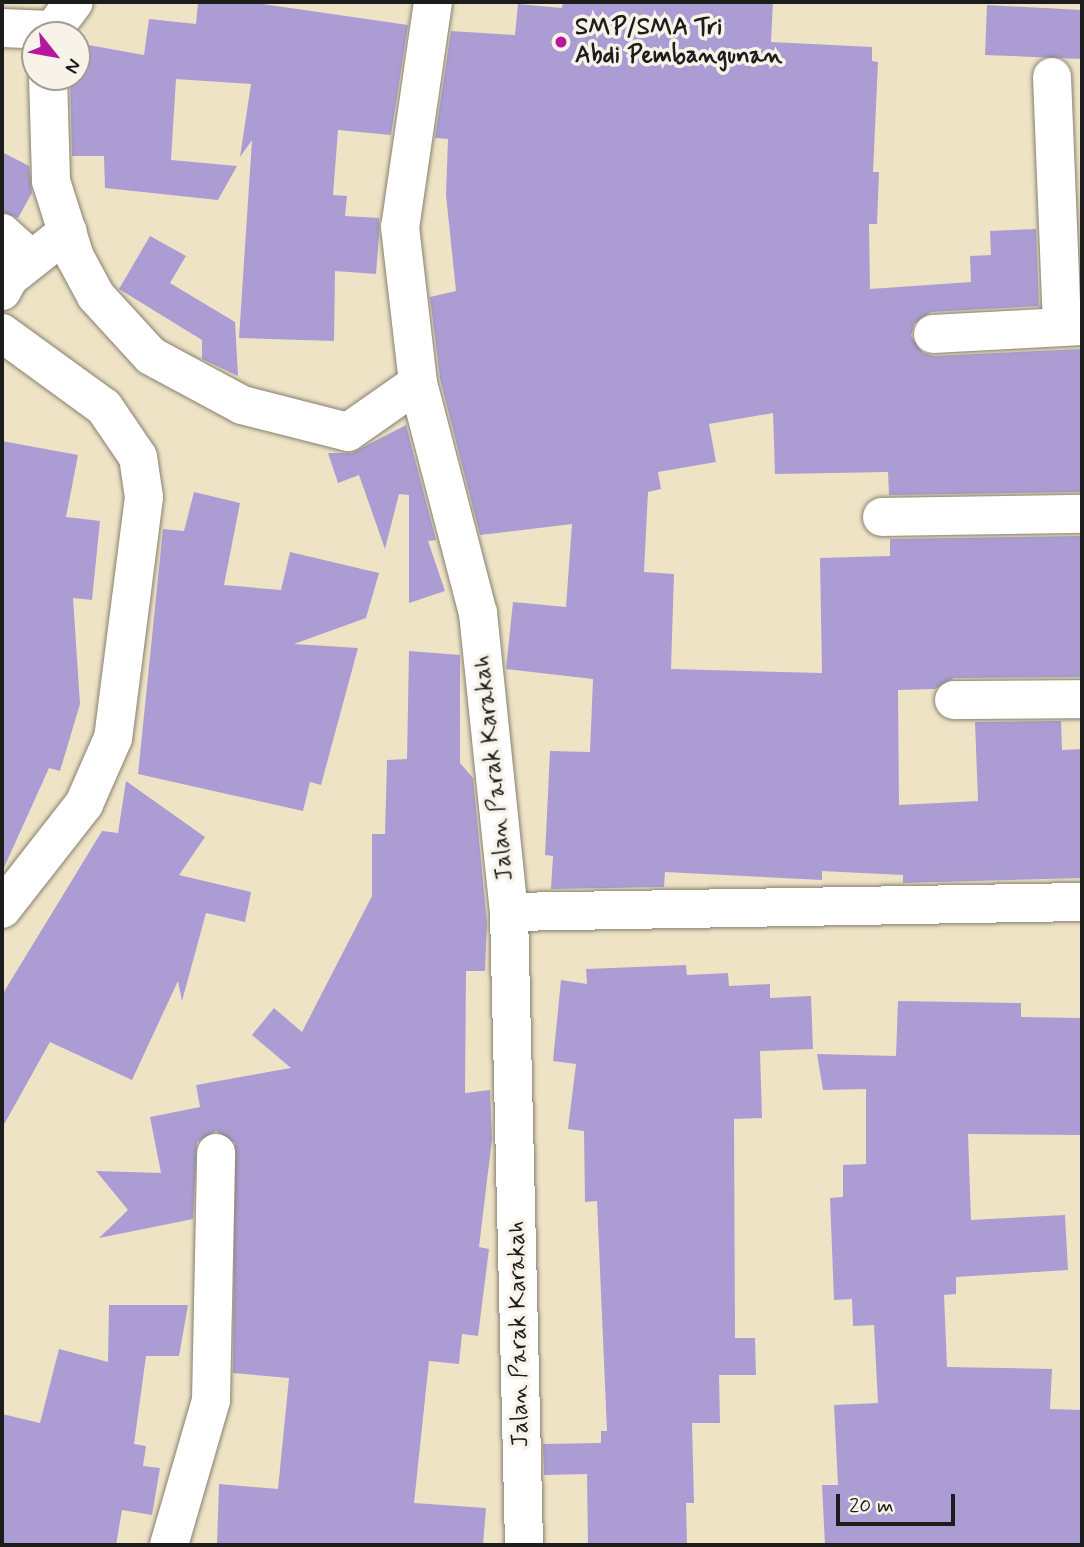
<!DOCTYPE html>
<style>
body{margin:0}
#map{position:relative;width:1084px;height:1547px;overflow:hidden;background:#efe3c6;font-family:Mynerve,sans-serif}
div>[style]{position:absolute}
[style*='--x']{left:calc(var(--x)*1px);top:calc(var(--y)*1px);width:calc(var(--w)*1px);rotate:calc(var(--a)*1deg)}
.building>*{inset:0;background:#ab9dd3}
.roads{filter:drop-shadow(0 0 2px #868071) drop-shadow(0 0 2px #868071)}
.minor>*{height:38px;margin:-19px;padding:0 19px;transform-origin:19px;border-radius:19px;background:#fff}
.tertiary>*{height:38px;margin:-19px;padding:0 19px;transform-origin:19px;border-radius:19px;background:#fff}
.dots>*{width:19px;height:19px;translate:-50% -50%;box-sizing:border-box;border:4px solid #f7f3e8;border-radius:50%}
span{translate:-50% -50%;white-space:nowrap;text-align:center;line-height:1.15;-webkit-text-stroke:7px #f7f3e8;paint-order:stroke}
.poi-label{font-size:24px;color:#1c1c1c;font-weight:700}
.left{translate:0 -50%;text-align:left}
.street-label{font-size:24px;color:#1c1c1c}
.frame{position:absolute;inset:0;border:4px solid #1c1c1c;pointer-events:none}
.north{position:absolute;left:21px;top:21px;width:70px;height:70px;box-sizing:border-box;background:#f7f3e8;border:2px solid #9f9d96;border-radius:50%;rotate:121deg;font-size:19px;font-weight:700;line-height:28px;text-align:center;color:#1c1c1c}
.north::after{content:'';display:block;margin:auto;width:24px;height:32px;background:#b5179e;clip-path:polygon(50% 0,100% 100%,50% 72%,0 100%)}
.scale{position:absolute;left:836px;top:1494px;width:119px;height:32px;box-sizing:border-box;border:4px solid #1c1c1c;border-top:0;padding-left:9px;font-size:21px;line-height:24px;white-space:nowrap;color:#1c1c1c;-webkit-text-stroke:5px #f7f3e8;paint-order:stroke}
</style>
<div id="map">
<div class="building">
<div style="clip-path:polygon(198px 2px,248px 2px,408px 25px,391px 135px,338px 130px,333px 195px,347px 196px,345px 216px,379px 218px,379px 236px,376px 274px,335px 271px,334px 341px,239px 338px,252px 140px,240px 157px,251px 84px,176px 79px,171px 160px,237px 166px,218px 200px,105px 188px,104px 156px,72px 156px,70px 77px,77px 77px,77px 43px,144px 55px,149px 19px,196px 24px)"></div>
<div style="clip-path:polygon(563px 2px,773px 2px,771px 42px,872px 47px,872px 61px,878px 62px,873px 172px,879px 172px,877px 224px,869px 224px,870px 289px,971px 282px,970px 256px,991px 255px,990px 231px,1036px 229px,1039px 306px,931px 312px,914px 324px,911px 336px,923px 353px,934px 356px,1082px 349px,1082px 492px,889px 495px,888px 472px,775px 474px,773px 413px,709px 424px,716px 462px,658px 472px,661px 489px,648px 492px,644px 572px,674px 574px,671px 669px,822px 673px,820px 558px,890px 556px,890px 539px,1082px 536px,1082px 677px,954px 678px,935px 689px,898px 690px,899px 805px,978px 801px,975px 722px,1061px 721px,1062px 750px,1082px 749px,1082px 878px,903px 883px,903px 875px,822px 871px,822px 880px,665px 872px,664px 887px,551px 889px,553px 856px,545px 855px,550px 751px,590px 752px,593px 679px,506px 669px,513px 602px,566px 607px,572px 524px,480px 535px,440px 379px,430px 297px,456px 291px,446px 195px,448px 139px,435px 138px,451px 31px,515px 35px,518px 4px,562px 8px)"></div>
<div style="clip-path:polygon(987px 5px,1082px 10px,1082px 59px,985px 55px)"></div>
<div style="clip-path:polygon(2px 152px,29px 166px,32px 193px,18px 218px,2px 212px)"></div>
<div style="clip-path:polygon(150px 236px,186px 256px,170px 283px,235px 322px,238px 376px,202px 359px,202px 340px,119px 289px)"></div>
<div style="clip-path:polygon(406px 425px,436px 540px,428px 541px,445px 591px,409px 603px,409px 495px,399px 494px,385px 549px,359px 475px,338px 483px,328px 453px,352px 453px)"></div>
<div style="clip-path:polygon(2px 441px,78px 455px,66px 517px,100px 521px,92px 600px,73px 598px,80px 704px,60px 771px,49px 768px,2px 872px)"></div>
<div style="clip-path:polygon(194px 492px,240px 503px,224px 585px,281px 590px,290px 552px,379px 573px,366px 618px,294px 644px,358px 648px,321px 785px,310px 782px,303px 811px,138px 774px,163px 529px,184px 531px)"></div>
<div style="clip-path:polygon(409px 651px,460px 655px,460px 763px,473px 778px,487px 923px,485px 971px,466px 971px,465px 1093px,490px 1090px,492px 1139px,479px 1247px,489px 1249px,478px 1336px,462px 1334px,459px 1364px,429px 1361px,414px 1503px,486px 1508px,483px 1545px,217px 1545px,219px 1484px,278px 1489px,289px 1378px,233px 1373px,235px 1143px,216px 1131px,197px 1142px,193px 1219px,99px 1238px,128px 1210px,96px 1171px,161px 1173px,150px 1117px,200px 1107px,196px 1085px,291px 1068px,252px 1035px,274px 1008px,302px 1032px,372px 896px,372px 834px,385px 834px,387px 760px,407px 759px)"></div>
<div style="clip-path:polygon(126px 781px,205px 837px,179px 875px,251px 892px,245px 922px,206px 913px,182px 1001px,178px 981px,132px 1080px,50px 1042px,2px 1128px,2px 995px,102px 831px,118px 833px)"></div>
<div style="clip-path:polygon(686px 965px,687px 975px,728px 973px,729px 986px,770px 984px,770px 998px,811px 996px,813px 1049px,760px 1051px,762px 1118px,734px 1119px,735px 1338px,755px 1338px,756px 1375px,719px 1375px,720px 1423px,692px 1423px,694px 1503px,686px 1503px,687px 1545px,588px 1545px,587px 1474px,544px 1475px,543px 1444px,601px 1443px,601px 1431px,607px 1431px,597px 1201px,585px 1202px,584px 1131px,568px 1129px,576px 1064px,553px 1061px,561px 980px,587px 984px,586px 969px)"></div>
<div style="clip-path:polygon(898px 1001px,1021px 1003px,1021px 1017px,1081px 1018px,1082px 1135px,968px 1134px,971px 1220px,1065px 1215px,1068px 1270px,956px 1277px,956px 1294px,944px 1295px,947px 1367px,1052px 1369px,1050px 1409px,1082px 1410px,1082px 1545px,825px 1545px,822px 1485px,838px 1485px,834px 1405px,878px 1403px,874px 1325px,853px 1326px,852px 1299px,834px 1300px,830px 1198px,843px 1197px,843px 1165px,866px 1164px,866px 1089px,823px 1090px,817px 1054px,896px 1056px)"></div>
<div style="clip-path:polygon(109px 1305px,188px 1305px,179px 1356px,146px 1356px,134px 1444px,146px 1446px,143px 1466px,160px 1468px,152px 1515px,122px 1510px,116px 1545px,2px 1545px,2px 1414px,40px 1423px,59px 1349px,108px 1362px)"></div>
</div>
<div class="roads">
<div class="minor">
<div style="--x:2;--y:28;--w:48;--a:2.4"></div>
<div style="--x:49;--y:35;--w:41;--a:-52.9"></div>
<div style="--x:48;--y:77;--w:104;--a:88.3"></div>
<div style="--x:51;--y:181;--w:80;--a:72.5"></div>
<div style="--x:75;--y:257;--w:44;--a:61.7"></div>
<div style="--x:96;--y:296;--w:81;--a:47.5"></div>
<div style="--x:151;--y:356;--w:103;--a:28.3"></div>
<div style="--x:242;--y:405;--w:109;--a:14.3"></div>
<div style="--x:348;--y:432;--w:85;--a:-35"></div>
<div style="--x:1052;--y:77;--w:249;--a:87.7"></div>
<div style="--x:2;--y:233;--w:39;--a:42"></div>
<div style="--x:2;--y:291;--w:15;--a:-62"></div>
<div style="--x:9;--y:278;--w:75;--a:-38.5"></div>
<div style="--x:2;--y:333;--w:126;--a:36"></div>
<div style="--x:104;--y:407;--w:60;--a:55.8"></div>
<div style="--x:138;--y:457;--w:40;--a:81.5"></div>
<div style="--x:144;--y:497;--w:243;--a:97.3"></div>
<div style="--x:113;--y:738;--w:72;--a:113.7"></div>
<div style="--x:84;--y:804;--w:133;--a:128"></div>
<div style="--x:933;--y:334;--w:149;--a:-3.1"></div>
<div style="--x:882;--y:517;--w:200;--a:-0.9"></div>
<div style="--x:954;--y:700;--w:128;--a:-0.4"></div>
<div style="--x:509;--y:912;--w:573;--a:-1"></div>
<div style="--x:169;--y:1545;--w:151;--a:-73.8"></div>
<div style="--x:211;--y:1400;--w:247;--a:-88.8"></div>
</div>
<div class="tertiary">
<div style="--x:433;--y:2;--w:227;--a:98.3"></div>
<div style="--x:400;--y:227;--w:157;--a:83.4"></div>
<div style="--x:418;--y:383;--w:238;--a:75.4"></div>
<div style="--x:478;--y:613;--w:301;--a:84.1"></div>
<div style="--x:509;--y:912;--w:633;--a:88.64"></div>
</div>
</div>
<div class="dots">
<div style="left:561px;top:42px;background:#b5179e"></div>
</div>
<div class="poi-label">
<span class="left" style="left:575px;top:42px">SMP/SMA Tri<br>Abdi Pembangunan</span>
</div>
<div class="street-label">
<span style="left:494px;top:768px;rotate:-96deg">Jalan Parak Karakah</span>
<span style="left:519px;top:1334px;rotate:-91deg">Jalan Parak Karakah</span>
</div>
<div class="frame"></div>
<div class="north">N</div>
<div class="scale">20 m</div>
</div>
